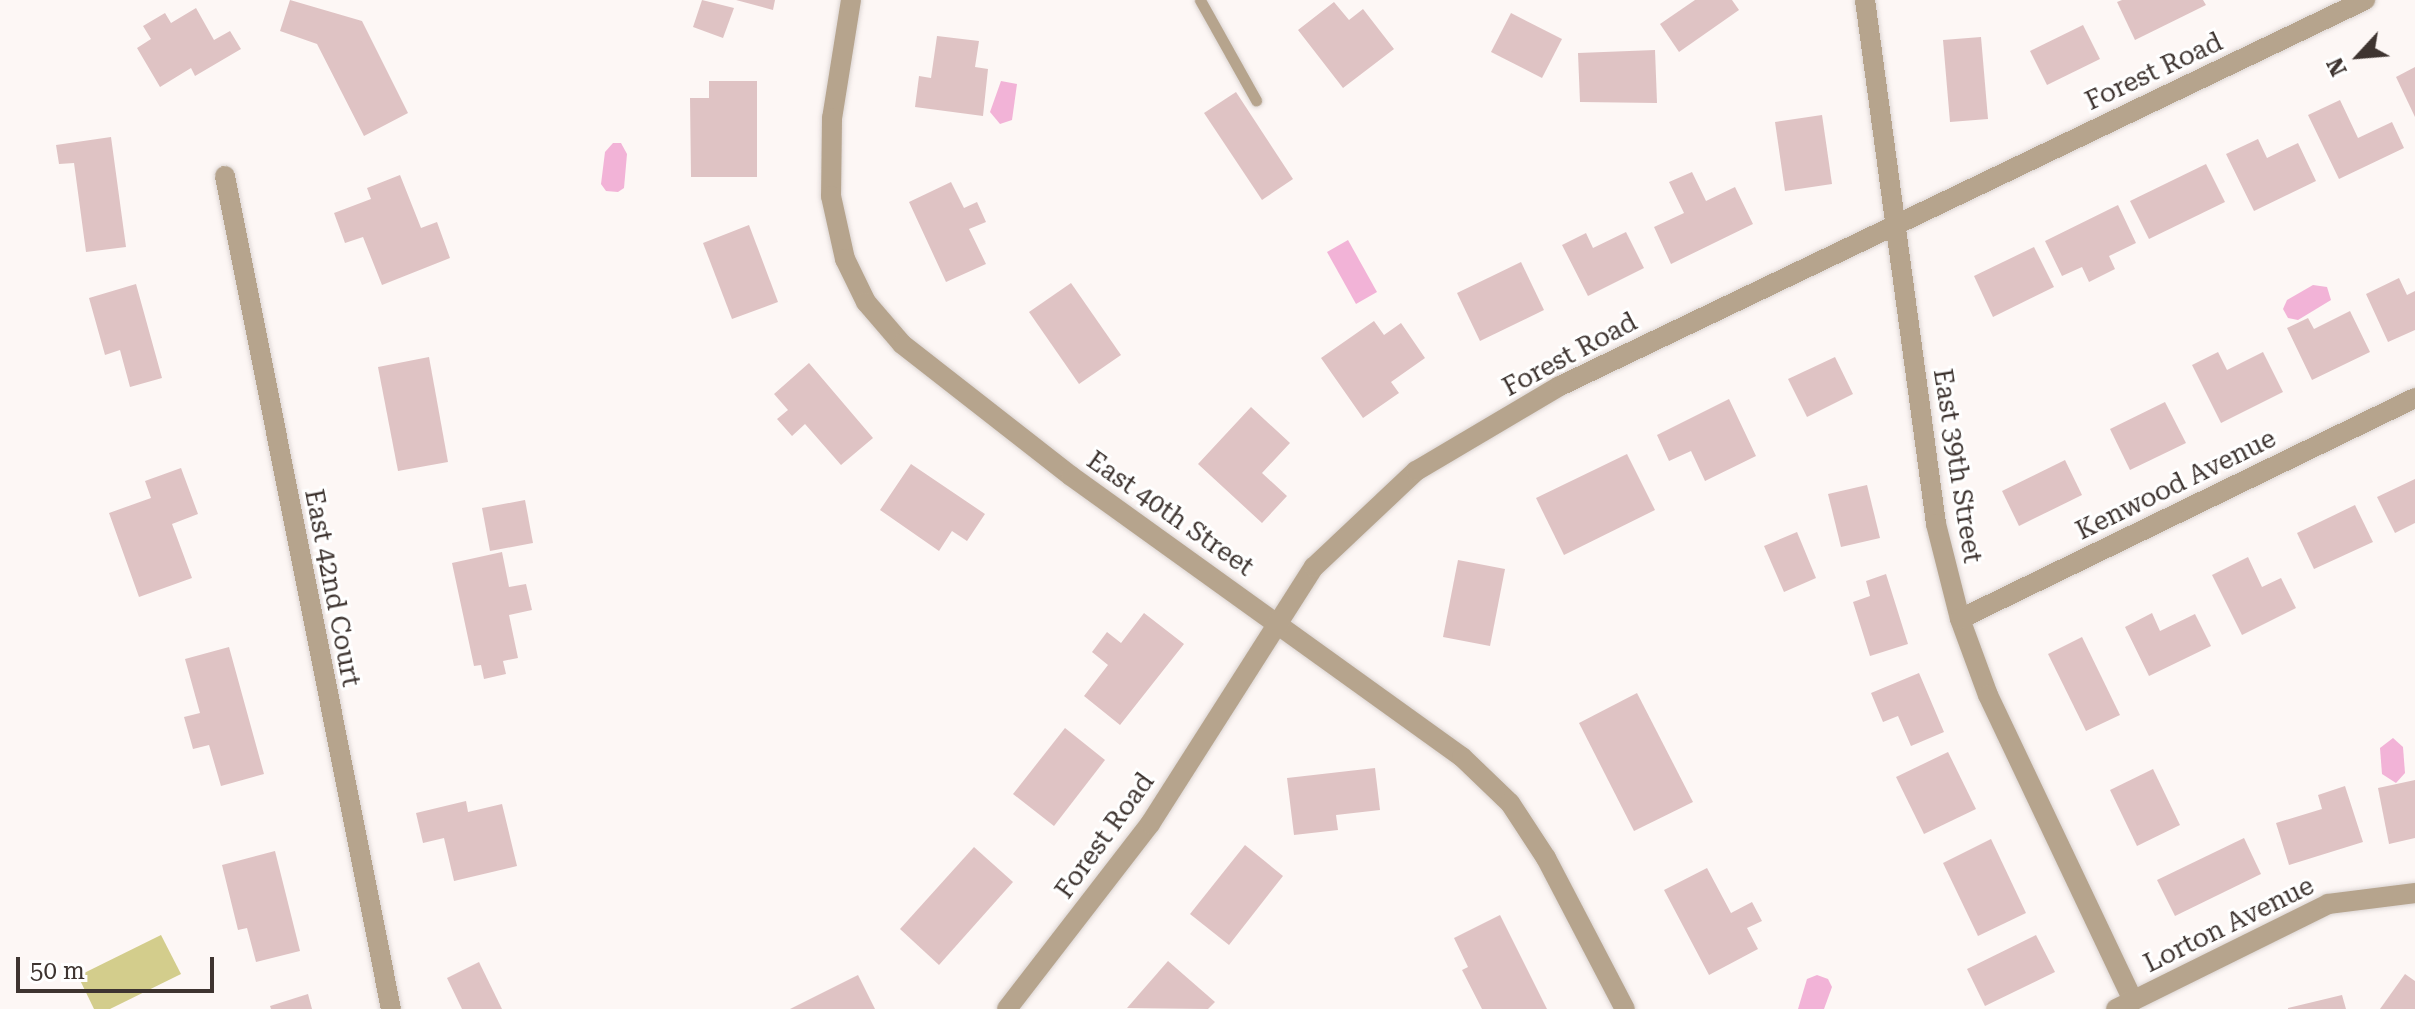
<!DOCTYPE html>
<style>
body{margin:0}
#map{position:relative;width:2415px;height:1009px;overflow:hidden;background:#fdf7f5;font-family:"Roboto Serif",serif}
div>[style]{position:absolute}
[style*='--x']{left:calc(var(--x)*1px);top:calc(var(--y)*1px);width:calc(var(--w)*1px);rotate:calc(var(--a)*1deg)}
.green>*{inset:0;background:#d3cd8c}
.water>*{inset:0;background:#f2b3d7}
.building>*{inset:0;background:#dfc3c4}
.roads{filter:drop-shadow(0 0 2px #dbd4d2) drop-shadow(0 0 2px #dbd4d2)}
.service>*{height:11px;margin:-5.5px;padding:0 5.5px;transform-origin:5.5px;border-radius:5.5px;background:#b6a48d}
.minor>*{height:20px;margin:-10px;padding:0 10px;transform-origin:10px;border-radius:10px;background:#b6a48d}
span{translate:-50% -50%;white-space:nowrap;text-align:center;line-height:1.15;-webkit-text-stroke:6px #fff;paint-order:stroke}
.street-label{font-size:26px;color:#3e3430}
.north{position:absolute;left:2319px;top:16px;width:80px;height:80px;-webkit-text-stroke:6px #fff;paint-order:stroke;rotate:244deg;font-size:22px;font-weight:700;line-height:32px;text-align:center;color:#3e3430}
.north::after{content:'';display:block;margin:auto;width:28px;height:36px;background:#3e3430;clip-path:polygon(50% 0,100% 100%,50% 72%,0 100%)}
.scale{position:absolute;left:16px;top:957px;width:198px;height:36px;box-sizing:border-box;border:4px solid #3e3430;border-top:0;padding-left:10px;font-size:24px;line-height:28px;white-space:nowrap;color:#3e3430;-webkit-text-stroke:6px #fff;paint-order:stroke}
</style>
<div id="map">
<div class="green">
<div style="clip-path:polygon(161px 935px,181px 974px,110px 1009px,94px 1009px,78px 976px)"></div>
</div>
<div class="water">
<div style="clip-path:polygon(1001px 81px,1017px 84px,1012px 120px,1000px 124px,990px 112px)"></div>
<div style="clip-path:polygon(613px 143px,621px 143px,627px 154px,624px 188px,618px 192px,606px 191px,601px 184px,605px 152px)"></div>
<div style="clip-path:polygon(1348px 240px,1377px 292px,1356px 304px,1327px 252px)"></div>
<div style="clip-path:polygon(2313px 285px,2327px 287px,2331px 300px,2298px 320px,2288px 318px,2283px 309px,2287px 300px)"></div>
<div style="clip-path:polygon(2393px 738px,2403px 747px,2405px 773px,2396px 783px,2382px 774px,2380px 748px)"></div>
<div style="clip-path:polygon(1817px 975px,1828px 979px,1832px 987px,1824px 1009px,1798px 1009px,1807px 979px)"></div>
</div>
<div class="building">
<div style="clip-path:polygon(290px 0,362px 21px,408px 113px,364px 136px,317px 44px,280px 31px)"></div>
<div style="clip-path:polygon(702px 0,734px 8px,723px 38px,693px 27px)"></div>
<div style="clip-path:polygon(736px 0,775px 0,773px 10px)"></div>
<div style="clip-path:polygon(1695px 0,1732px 0,1739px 10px,1679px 52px,1660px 24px)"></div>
<div style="clip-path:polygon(2122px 0,2203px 0,2206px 5px,2135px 40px,2117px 2px)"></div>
<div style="clip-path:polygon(1334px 2px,1349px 20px,1363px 9px,1394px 49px,1343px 88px,1298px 30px)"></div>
<div style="clip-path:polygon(196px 8px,214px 40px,230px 31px,241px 49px,195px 76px,191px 68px,160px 87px,137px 48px,151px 39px,143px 26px,165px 13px,171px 23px)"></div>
<div style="clip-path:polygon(1511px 13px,1562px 39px,1542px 78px,1491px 52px)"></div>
<div style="clip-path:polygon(2083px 25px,2100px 59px,2047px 85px,2030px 51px)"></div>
<div style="clip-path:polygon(937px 36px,979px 41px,975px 67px,988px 69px,983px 116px,915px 107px,919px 76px,931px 78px)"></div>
<div style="clip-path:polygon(1981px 37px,1988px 119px,1950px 122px,1943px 40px)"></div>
<div style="clip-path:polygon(1655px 50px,1657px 103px,1580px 102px,1578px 53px)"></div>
<div style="clip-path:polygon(2415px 67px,2415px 117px,2396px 77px)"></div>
<div style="clip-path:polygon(709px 81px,757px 81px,757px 177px,691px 177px,690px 98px,709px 98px)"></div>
<div style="clip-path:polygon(1236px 92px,1293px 179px,1262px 200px,1204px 113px)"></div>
<div style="clip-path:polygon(2340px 100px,2358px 138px,2392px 122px,2404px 148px,2339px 179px,2308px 115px)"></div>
<div style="clip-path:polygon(1822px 115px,1832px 184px,1785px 191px,1775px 122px)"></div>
<div style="clip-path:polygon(111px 137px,126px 247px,86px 252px,74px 163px,59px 164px,56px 145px)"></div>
<div style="clip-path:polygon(2258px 139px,2267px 158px,2298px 143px,2316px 181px,2254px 211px,2226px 154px)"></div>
<div style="clip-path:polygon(2206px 164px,2225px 202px,2149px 239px,2130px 201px)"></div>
<div style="clip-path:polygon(1692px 172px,1706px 201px,1735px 187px,1753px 224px,1671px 264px,1654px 227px,1684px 213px,1669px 182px)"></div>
<div style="clip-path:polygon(400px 175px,421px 228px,437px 222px,450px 258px,382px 285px,363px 237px,345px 243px,334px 213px,371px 199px,367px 188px)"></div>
<div style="clip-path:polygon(951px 182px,964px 208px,977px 202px,986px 222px,969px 229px,986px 264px,946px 282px,909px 202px)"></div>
<div style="clip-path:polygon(2118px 205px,2136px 243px,2109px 256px,2115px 269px,2089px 282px,2082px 267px,2062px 276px,2045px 241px)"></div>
<div style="clip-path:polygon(749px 225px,778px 302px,732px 319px,703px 243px)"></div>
<div style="clip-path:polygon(1626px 232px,1644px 268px,1588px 296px,1562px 245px,1586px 233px,1593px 248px)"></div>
<div style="clip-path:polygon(2034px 247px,2054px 287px,1993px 317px,1974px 276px)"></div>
<div style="clip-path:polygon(1521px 262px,1544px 310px,1480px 341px,1457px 293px)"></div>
<div style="clip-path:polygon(2399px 278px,2407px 295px,2415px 291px,2415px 330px,2388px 342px,2366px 294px)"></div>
<div style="clip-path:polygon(1071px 283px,1121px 355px,1079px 384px,1029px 312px)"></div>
<div style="clip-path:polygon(136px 284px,162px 378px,130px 387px,120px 350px,105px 355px,89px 298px)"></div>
<div style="clip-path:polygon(2350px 311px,2370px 352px,2312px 380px,2287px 328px,2308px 318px,2314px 329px)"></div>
<div style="clip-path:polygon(1374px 321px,1384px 335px,1401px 323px,1425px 358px,1391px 382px,1399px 393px,1363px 418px,1321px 358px)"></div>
<div style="clip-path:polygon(2218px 352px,2227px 370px,2263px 352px,2283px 392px,2221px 423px,2192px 365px)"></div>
<div style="clip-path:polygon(429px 357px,448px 462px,398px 471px,378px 367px)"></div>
<div style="clip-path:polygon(1835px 357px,1853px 394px,1807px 417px,1788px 379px)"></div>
<div style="clip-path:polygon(809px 363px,873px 438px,841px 465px,805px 424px,792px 436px,777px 419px,788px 410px,774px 394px)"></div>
<div style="clip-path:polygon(1729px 399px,1756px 456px,1705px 481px,1691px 451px,1669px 461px,1657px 435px)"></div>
<div style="clip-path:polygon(2165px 402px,2186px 443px,2130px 470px,2110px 429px)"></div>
<div style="clip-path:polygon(1251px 407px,1290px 443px,1262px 473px,1287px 496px,1262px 523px,1198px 464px)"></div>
<div style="clip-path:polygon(1627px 454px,1655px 510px,1564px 555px,1536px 498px)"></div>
<div style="clip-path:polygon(2065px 460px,2082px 495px,2019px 526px,2002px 491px)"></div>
<div style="clip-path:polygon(911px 464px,985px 514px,967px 541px,952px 531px,939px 551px,880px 510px)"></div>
<div style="clip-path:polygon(181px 468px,198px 514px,172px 524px,192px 578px,139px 597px,109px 513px,151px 498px,145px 481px)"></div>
<div style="clip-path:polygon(2415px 479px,2415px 523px,2395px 533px,2377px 497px)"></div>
<div style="clip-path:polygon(1867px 485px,1880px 538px,1841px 547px,1828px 494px)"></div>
<div style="clip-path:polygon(525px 500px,533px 543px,490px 551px,482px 508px)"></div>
<div style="clip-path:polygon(2355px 505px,2373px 542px,2314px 569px,2297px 533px)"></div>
<div style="clip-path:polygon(1797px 532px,1816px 578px,1784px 592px,1764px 546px)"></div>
<div style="clip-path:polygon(502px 552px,509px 587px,526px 584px,532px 610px,509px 615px,518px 658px,503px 661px,506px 674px,484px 679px,481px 665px,474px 666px,452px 563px)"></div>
<div style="clip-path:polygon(2248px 557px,2262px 587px,2281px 578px,2296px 608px,2242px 635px,2212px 575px)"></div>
<div style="clip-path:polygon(1458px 560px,1505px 569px,1490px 646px,1443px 637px)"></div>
<div style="clip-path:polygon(1886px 574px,1908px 644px,1870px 656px,1853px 602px,1870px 596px,1866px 581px)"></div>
<div style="clip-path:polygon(1144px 613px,1184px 644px,1120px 725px,1084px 696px,1108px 665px,1092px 652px,1107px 632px,1121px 643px)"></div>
<div style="clip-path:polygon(2152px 613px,2160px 631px,2195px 614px,2211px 646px,2149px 676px,2125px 627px)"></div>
<div style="clip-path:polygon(2082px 637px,2120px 715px,2086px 731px,2048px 654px)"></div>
<div style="clip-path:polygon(229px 647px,264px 774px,221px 786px,209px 745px,193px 749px,184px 717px,200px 713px,185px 659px)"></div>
<div style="clip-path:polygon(1919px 673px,1944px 732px,1911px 746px,1898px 716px,1883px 722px,1871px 693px)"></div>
<div style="clip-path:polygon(1637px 693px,1693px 802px,1634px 831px,1579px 723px)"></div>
<div style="clip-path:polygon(1065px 728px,1105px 760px,1054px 826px,1013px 794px)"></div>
<div style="clip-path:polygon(1948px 752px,1976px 809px,1924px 834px,1896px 777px)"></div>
<div style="clip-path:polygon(1375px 768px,1380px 810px,1336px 815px,1338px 830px,1294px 835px,1287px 778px)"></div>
<div style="clip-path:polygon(2153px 769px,2180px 825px,2137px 846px,2110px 790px)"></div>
<div style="clip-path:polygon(2415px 780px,2415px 838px,2389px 844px,2378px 788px)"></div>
<div style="clip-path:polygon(2345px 786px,2363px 842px,2289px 865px,2276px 823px,2322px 809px,2318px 795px)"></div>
<div style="clip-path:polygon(466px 801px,468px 812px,502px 804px,517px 866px,454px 881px,444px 838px,423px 843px,416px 813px)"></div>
<div style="clip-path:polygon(2244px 838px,2261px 874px,2175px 916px,2157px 880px)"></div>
<div style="clip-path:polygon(1991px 839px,2026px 913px,1978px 936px,1943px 863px)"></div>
<div style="clip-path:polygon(1245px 845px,1283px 876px,1229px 945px,1190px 914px)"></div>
<div style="clip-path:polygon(974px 847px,1013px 882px,939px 965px,900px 929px)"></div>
<div style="clip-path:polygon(275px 851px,300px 951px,256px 962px,247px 928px,238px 930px,222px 865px)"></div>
<div style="clip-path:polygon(1707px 868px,1731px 913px,1752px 902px,1762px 921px,1747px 928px,1758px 949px,1709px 975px,1664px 890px)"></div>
<div style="clip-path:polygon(1500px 915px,1547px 1009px,1482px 1009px,1462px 970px,1468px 967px,1454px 938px)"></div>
<div style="clip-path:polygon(2036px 935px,2055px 972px,1985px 1006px,1967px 969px)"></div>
<div style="clip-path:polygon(1168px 961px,1215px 1002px,1208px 1009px,1127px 1008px)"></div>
<div style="clip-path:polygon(479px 962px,502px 1009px,462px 1009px,447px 978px)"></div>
<div style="clip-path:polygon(2405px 974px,2415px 981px,2415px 1009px,2380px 1009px)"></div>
<div style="clip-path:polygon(858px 975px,875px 1009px,790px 1009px)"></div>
<div style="clip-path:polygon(308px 994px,312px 1009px,271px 1009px,270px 1006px)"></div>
<div style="clip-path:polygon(2342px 995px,2346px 1009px,2288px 1009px,2288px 1008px)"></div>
</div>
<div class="roads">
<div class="service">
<div style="--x:1200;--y:0;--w:115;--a:60.8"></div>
</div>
<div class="minor">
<div style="--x:851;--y:0;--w:120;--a:99.1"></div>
<div style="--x:832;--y:118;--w:78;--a:90.7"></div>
<div style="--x:831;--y:196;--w:65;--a:77.5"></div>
<div style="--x:845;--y:259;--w:48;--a:64"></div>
<div style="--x:866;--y:302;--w:55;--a:49.4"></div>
<div style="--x:902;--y:344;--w:214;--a:38"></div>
<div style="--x:1071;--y:476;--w:481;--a:35.7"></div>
<div style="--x:1462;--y:757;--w:66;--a:43.8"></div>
<div style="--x:1510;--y:803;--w:66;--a:56.8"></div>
<div style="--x:1546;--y:858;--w:170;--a:62.4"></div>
<div style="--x:1865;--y:0;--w:529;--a:82.28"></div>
<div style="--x:1936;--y:524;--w:98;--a:75.8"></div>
<div style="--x:1960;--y:619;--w:81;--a:69.8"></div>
<div style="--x:1988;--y:695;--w:338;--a:64.6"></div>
<div style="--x:225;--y:176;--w:849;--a:78.73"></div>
<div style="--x:1960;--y:619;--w:506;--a:-25.91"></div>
<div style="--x:1007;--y:1009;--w:234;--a:-52.3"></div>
<div style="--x:1150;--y:824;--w:305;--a:-57.5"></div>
<div style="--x:1314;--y:567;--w:140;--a:-43.3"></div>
<div style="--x:1416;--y:471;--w:167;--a:-30.6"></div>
<div style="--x:1560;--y:386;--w:893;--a:-25.62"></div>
<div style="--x:2116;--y:1009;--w:237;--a:-26.3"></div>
<div style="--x:2328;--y:904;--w:88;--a:-7.2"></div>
</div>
</div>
<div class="street-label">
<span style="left:2154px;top:72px;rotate:-25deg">Forest Road</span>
<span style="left:1570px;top:355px;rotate:-28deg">Forest Road</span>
<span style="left:1957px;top:466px;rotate:81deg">East 39th Street</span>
<span style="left:2176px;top:485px;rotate:-26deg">Kenwood Avenue</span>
<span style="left:1170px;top:514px;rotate:35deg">East 40th Street</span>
<span style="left:332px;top:588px;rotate:79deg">East 42nd Court</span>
<span style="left:1105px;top:836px;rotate:-54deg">Forest Road</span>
<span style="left:2229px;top:925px;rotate:-26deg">Lorton Avenue</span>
</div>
<div class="north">N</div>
<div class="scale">50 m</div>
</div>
